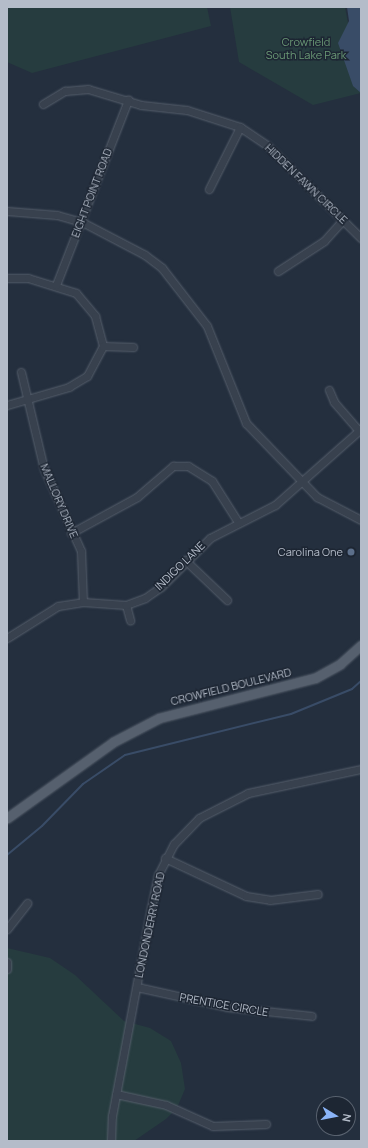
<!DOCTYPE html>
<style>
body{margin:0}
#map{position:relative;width:368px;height:1148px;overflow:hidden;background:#242f3e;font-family:Manrope,sans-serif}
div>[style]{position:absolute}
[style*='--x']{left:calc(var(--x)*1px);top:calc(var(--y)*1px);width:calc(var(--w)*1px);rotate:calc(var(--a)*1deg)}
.green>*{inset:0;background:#263c3f}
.water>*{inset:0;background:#394c67}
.stream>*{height:2px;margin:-1px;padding:0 1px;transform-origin:1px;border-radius:1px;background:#394c67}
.roads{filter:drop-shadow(0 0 1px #565f6c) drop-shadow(0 0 1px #565f6c)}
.minor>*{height:7px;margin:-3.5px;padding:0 3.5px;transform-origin:3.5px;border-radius:3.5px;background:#38414e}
.major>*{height:9px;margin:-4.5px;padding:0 4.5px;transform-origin:4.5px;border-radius:4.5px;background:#56606e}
.dots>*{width:11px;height:11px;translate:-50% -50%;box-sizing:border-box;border:2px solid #1d2633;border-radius:50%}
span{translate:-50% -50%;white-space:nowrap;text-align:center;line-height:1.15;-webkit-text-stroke:3px #1d2633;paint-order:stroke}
.park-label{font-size:11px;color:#6b9a76}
.street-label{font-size:11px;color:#b4bcc9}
.poi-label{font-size:11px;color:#b4bcc9}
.right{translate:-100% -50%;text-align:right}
.frame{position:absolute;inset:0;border:8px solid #b4bcc9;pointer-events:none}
.north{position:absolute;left:316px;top:1096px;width:40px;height:40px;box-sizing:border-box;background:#1d2633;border:1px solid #59626f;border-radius:50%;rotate:100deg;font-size:11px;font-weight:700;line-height:16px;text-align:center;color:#b4bcc9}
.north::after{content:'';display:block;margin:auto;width:14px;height:18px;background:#8ab4f8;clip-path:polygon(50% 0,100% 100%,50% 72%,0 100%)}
</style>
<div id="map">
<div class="green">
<div style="clip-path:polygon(7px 7px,207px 7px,211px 26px,32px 73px,7px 62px)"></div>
<div style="clip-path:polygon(230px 7px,345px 7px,361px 93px,313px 105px,239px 62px)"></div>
<div style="clip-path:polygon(7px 948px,50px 958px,75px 975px,124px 1021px,150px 1028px,171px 1041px,181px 1063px,185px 1089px,177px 1108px,166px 1119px,134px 1141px,7px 1141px)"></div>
</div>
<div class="water">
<div style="clip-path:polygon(347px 7px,361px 7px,361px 93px,353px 86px,338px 43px,349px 21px)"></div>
</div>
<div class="stream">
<div style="--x:7;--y:855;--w:45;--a:-39.6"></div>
<div style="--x:42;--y:826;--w:59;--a:-45.7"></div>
<div style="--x:83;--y:784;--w:51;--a:-34.6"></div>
<div style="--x:125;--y:755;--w:171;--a:-13.9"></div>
<div style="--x:291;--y:714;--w:66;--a:-22.3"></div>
<div style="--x:352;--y:689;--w:12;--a:-42"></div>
</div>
<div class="roads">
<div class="minor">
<div style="--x:43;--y:104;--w:26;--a:-31"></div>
<div style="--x:65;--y:91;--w:23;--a:-5"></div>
<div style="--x:88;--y:89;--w:55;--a:16.8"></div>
<div style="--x:141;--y:105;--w:46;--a:6.2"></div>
<div style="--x:187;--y:110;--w:56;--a:17.8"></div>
<div style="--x:240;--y:127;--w:34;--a:34"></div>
<div style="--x:268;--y:146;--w:131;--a:44.7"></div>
<div style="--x:209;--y:189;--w:69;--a:-63.4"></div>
<div style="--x:7;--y:211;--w:50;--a:4.6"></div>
<div style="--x:57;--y:215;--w:26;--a:16"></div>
<div style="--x:82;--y:222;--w:71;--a:27.6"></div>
<div style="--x:145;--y:255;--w:21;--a:37"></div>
<div style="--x:162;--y:268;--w:73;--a:52.2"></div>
<div style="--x:207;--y:326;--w:105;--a:68.1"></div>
<div style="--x:246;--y:423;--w:103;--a:46.2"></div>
<div style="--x:317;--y:497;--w:50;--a:27.6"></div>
<div style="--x:278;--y:271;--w:55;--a:-33.1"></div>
<div style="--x:324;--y:241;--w:28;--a:-48"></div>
<div style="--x:7;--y:278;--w:21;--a:0"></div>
<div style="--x:28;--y:278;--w:50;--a:17.4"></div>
<div style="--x:76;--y:293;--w:30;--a:50"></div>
<div style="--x:95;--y:316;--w:31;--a:75"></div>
<div style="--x:103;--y:346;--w:34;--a:118"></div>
<div style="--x:87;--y:376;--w:21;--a:149"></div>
<div style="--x:69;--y:387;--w:65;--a:163.8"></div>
<div style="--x:56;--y:285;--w:199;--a:-68.7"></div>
<div style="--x:103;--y:346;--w:30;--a:2"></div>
<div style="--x:21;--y:372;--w:100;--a:76.7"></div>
<div style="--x:44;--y:469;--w:90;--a:65.7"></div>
<div style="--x:81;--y:551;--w:51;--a:87.8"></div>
<div style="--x:329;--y:390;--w:13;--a:67"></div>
<div style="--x:334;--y:402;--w:38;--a:49"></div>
<div style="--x:71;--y:533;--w:75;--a:-28.6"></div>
<div style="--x:137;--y:497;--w:48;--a:-40.7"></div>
<div style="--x:173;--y:466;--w:15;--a:0"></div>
<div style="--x:188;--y:466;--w:28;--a:32"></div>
<div style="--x:212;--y:481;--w:49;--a:57.6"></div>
<div style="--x:185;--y:560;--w:58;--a:43.6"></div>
<div style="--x:126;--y:605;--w:16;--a:75"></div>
<div style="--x:7;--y:638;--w:60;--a:-32.1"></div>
<div style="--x:58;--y:606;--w:25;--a:-9"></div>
<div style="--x:83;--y:602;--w:43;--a:4"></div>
<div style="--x:126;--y:605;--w:20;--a:-20"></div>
<div style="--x:145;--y:598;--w:19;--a:-35"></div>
<div style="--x:161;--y:587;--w:69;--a:-45"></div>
<div style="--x:210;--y:538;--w:73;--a:-26.9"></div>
<div style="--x:275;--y:505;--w:115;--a:-41.5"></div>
<div style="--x:165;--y:858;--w:89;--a:25.1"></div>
<div style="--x:246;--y:896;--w:24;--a:9"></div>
<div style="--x:270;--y:900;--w:48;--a:-7.1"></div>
<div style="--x:7;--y:929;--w:33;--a:-52"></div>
<div style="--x:7;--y:962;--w:7;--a:90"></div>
<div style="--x:137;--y:987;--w:92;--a:12.5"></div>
<div style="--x:227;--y:1007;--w:85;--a:6"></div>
<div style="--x:116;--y:1094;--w:51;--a:12.4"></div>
<div style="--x:166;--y:1105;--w:51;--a:24.1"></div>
<div style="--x:213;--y:1126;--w:53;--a:-2.2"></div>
<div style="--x:111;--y:1141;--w:25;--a:-88"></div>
<div style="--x:112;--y:1116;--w:212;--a:-79.4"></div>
<div style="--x:151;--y:908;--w:34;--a:-78"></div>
<div style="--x:158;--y:875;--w:35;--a:-63"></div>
<div style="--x:174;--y:844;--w:36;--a:-46"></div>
<div style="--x:199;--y:818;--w:55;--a:-27"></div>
<div style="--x:248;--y:793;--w:116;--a:-12"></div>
</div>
<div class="major">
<div style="--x:7;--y:818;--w:130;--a:-35.6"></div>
<div style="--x:113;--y:742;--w:52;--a:-27.6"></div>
<div style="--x:159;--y:718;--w:161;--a:-14.4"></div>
<div style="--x:315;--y:678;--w:29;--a:-29"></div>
<div style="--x:340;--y:664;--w:28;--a:-42"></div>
</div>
</div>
<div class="dots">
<div style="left:351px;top:552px;background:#5c6f8a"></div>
</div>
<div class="park-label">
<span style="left:306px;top:49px">Crowfield<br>South Lake Park</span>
</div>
<div class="street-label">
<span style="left:306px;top:184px;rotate:44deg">HIDDEN FAWN CIRCLE</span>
<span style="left:92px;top:193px;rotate:-69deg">EIGHT POINT ROAD</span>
<span style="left:59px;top:501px;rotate:67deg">MALLORY DRIVE</span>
<span style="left:180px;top:566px;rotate:-44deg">INDIGO LANE</span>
<span style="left:231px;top:687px;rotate:-14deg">CROWFIELD BOULEVARD</span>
<span style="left:150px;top:925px;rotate:-78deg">LONDONDERRY ROAD</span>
<span style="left:224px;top:1005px;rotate:10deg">PRENTICE CIRCLE</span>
</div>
<div class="poi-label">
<span class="right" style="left:343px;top:552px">Carolina One</span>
</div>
<div class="frame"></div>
<div class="north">N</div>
</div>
